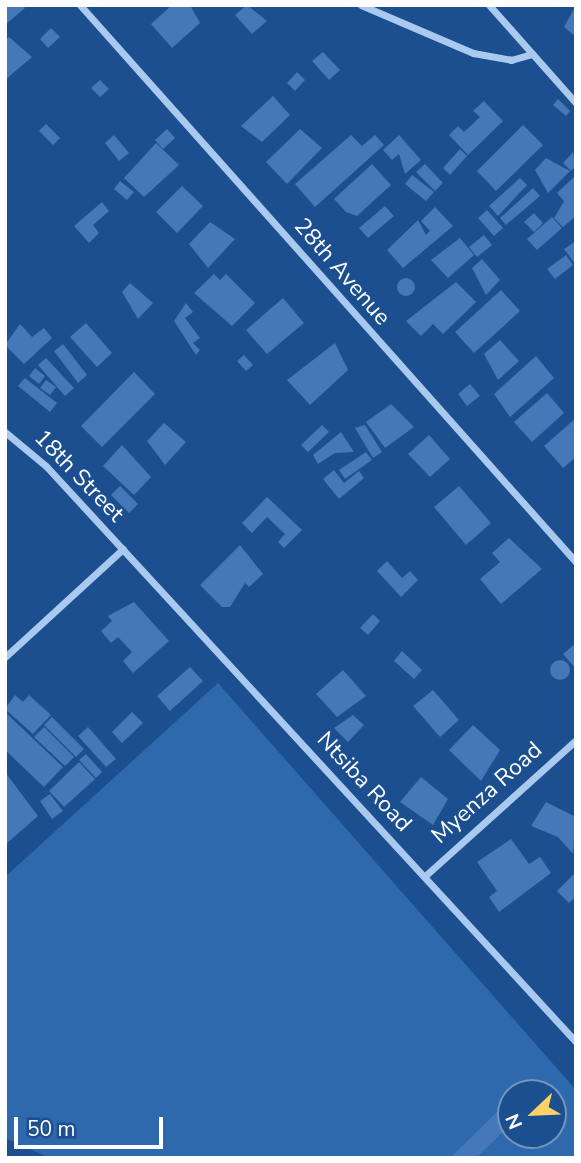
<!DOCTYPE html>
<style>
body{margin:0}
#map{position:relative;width:581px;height:1163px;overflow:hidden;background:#1b4f8f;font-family:"Nunito Sans",sans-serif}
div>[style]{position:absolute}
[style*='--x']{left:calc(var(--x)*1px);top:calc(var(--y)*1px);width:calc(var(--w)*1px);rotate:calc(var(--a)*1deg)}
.green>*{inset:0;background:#2e69ad}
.building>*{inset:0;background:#4478b7}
.round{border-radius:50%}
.minor>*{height:7px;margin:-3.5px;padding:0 3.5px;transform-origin:3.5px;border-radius:3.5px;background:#a9c9ee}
span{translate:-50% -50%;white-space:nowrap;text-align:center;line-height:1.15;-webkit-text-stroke:5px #1b4f8f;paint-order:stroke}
.street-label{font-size:23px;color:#fff}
.frame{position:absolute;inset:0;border:7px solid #fff;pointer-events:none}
.north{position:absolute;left:497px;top:1079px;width:70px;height:70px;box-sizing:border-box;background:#1b4f8f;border:2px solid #7695bc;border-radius:50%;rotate:247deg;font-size:19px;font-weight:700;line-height:28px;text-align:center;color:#fff}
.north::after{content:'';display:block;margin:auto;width:24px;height:32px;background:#ffd166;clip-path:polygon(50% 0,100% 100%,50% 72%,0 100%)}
.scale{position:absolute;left:14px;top:1117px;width:149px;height:32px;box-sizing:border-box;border:4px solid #fff;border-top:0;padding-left:9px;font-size:21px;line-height:24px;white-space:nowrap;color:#fff;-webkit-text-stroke:5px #1b4f8f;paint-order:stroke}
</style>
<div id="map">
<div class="green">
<div style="clip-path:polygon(evenodd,218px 683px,576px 1090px,576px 1158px,50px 1158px,5px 1138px,5px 877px,218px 683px,511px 1093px,553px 1093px,553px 1135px,511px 1135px,511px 1093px)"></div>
</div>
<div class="building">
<div style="clip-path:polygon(5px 5px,23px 5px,25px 8px,5px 25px)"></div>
<div style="clip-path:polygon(172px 5px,190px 5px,200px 23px,172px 48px,151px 24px)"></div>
<div style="clip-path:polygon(247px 5px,267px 21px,252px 34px,235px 15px)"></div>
<div style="clip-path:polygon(576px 5px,576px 37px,564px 27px)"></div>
<div style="clip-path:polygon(51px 28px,60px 37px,48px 48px,40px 39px)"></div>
<div style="clip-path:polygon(9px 37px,32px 57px,5px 80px,5px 40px)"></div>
<div style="clip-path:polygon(323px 52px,340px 70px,329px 80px,312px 61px)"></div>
<div style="clip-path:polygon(297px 72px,305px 80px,295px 91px,287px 83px)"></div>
<div style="clip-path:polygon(100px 80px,109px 89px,100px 97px,91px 88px)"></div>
<div style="clip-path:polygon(273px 96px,290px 115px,262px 142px,241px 126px)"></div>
<div style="clip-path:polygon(558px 99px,570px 111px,566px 116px,553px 105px)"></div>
<div style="clip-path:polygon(484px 101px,503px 121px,468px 155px,449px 135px,458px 126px,464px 132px,480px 117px,473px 111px)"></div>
<div style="clip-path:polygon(46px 124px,60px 138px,53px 145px,39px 131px)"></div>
<div style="clip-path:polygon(523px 125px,543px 145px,496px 191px,477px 171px)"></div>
<div style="clip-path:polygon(167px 129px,175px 138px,163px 149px,155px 140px)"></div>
<div style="clip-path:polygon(300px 129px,322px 148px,287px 184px,266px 162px)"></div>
<div style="clip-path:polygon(114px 135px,129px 153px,119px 161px,105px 143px)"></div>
<div style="clip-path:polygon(351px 135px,362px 146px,375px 135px,384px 145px,315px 207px,295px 184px)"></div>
<div style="clip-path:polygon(399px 135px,421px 160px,405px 174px,399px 154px,392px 160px,383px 150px)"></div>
<div style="clip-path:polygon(156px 143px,179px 165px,144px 197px,124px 178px)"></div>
<div style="clip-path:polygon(460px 149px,467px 156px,450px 175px,443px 168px)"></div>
<div style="clip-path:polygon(573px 152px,576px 166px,571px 171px,563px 163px)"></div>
<div style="clip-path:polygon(546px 158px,570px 171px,548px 193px,535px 170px)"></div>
<div style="clip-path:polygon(372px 164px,391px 185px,357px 216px,346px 212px,334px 199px)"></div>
<div style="clip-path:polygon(425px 164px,443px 183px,435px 191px,416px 172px)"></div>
<div style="clip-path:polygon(412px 175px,434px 192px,426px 201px,405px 184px)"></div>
<div style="clip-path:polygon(576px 175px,576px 216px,563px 227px,554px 218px,564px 201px,557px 193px)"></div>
<div style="clip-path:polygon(520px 178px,527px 185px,498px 216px,489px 206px)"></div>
<div style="clip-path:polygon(120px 181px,134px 192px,127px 200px,114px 189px)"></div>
<div style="clip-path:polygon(182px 186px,203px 206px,177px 233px,156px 212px)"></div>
<div style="clip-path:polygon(533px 188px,540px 196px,506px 225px,500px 218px)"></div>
<div style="clip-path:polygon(102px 202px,109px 211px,93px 225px,99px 233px,89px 243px,74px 226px)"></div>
<div style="clip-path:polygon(385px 206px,394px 216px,368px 238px,359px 228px)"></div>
<div style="clip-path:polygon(435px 207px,453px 226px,403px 268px,387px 250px,418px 220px,426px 235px,430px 231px,421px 221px)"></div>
<div style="clip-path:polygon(487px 210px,503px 228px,494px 236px,478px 218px)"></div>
<div style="clip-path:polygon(534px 213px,543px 223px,534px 232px,524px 222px)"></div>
<div style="clip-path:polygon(552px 217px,562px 228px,537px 250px,527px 239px)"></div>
<div style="clip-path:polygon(210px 222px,235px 239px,208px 268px,189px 244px)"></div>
<div style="clip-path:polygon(484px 235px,492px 245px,477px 257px,469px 247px)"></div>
<div style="clip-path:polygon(460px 238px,474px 255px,448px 278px,431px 260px)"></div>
<div style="clip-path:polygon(576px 241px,576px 265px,564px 249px)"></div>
<div style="clip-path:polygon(566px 255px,573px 265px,555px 279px,547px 269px)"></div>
<div style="clip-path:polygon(482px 259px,500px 280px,486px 295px,472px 268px)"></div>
<div style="clip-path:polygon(214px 274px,220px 280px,226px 274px,255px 303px,232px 326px,194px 293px)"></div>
<div class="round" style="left:397px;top:278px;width:18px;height:18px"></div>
<div style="clip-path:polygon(456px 282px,476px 302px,443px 334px,433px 324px,421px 336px,406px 321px)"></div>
<div style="clip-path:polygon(130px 283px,153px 303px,138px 319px,122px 292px)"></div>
<div style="clip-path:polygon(501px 290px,520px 311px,474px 353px,455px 332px)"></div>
<div style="clip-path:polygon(283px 298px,304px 323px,267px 354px,246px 330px)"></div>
<div style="clip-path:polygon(186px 303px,193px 312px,185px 318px,200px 338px,193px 343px,200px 350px,196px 355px,174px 321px)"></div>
<div style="clip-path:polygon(86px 323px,112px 353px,97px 367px,70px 337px)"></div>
<div style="clip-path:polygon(20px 324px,32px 337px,44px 328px,52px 338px,24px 364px,5px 345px)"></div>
<div style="clip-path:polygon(500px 340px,519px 361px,498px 380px,484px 354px)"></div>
<div style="clip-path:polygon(335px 343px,348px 370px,310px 405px,287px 380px)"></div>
<div style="clip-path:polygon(63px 344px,87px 375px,78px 383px,54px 351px)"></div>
<div style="clip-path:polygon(244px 355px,253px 365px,246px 371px,237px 361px)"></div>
<div style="clip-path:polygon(536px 356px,554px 378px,510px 417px,494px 394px)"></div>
<div style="clip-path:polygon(46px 358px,74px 388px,65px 396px,38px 365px)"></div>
<div style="clip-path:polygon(35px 368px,45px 376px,39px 384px,29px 376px)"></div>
<div style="clip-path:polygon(134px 372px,155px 394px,102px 447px,81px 426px)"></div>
<div style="clip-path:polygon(25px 378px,57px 403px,50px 412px,18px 386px)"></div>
<div style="clip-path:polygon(46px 380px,56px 387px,50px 395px,40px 388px)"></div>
<div style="clip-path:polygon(470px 384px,480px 396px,467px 406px,458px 394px)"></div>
<div style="clip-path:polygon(547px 393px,564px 413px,532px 442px,514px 422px)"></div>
<div style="clip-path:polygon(391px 404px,414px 427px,385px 448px,366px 422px)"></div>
<div style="clip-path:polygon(576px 418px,576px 457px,563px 468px,544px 446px)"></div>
<div style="clip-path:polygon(164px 423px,186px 442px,165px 465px,147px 441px)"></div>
<div style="clip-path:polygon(322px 425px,329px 432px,308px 452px,301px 445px)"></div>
<div style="clip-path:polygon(365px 425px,382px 452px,373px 458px,355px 428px)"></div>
<div style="clip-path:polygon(341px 432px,354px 452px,335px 453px,318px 464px,313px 455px)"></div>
<div style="clip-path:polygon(429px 435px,450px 459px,430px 477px,408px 454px)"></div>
<div style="clip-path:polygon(122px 445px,151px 477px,134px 495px,103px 466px)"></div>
<div style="clip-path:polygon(366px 452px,372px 460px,345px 479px,339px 470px)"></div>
<div style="clip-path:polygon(334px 470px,344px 483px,359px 471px,364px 478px,339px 499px,323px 479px)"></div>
<div style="clip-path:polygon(120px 486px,138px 504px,129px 513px,111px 495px)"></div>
<div style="clip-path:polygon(459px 486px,491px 523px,466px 545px,434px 507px)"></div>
<div style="clip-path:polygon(267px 497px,302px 530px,284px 548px,278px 542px,285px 534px,267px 517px,252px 533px,242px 523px)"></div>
<div style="clip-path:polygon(509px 538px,542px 569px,501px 604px,480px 579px,500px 562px,492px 553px)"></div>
<div style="clip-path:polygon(240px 545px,263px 574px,249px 587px,245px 583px,230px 607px,222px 607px,200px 585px)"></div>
<div style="clip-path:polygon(387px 561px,402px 578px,410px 571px,418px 580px,401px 597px,377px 571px)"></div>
<div style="clip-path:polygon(134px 602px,169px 641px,133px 673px,123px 661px,132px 652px,118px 637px,111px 643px,101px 631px,112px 621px,108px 616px)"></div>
<div style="clip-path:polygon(373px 614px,380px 621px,368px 635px,360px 628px)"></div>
<div style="clip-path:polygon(576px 643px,576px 669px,563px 654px)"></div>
<div style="clip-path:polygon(402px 651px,422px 670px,414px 679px,394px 661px)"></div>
<div class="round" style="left:550px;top:660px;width:20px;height:20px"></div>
<div style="clip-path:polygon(190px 667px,203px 681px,170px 711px,157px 696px)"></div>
<div style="clip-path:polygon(343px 670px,366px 696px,337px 717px,316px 694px)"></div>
<div style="clip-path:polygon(433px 690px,459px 720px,440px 737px,413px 706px)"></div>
<div style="clip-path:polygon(15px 695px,23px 702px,29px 695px,51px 715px,33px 734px,5px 709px)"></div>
<div style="clip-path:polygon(5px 712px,63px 767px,44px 787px,5px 750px)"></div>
<div style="clip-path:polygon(132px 712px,143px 723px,122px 743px,112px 732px)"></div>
<div style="clip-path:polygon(353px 715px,364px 725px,348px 742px,334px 728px)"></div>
<div style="clip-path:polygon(52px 717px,84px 749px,76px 757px,44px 725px)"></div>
<div style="clip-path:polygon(473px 725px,500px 750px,481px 781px,449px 750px)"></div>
<div style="clip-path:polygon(44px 727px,74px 757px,65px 766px,34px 737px)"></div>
<div style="clip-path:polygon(88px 727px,116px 759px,106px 767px,78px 736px)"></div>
<div style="clip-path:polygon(86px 754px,102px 772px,96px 778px,79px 760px)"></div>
<div style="clip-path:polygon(79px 762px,95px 779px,64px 807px,49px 791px)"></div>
<div style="clip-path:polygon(5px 772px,38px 816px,5px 845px)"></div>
<div style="clip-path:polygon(421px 777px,448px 799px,433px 825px,400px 802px)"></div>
<div style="clip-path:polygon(50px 794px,63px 811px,52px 819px,40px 801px)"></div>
<div style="clip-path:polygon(546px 802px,576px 817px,573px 854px,558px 837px,531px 826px)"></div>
<div style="clip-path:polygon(511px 839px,529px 864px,540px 857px,551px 873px,499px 912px,489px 897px,497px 891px,477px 862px)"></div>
<div style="clip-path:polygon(576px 872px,576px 897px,569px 903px,557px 891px)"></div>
<div style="clip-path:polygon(508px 1101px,511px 1124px,476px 1158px,450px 1158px)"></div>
</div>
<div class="minor">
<div style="--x:80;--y:5;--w:746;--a:48.32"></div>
<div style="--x:361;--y:5;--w:122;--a:23.2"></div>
<div style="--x:473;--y:53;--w:39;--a:10"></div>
<div style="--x:511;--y:60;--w:22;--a:-16"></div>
<div style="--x:489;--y:5;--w:131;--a:48.4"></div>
<div style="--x:5;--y:432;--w:53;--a:39.7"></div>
<div style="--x:46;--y:466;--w:783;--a:47.38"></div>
<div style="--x:5;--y:657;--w:160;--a:-42.5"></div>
<div style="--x:425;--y:876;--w:203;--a:-42"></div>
</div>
<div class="street-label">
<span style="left:342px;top:272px;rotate:49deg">28th Avenue</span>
<span style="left:79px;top:476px;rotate:46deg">18th Street</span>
<span style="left:364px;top:782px;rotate:47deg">Ntsiba Road</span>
<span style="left:487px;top:793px;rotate:-42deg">Myenza Road</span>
</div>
<div class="frame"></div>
<div class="north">N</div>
<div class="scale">50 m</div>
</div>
